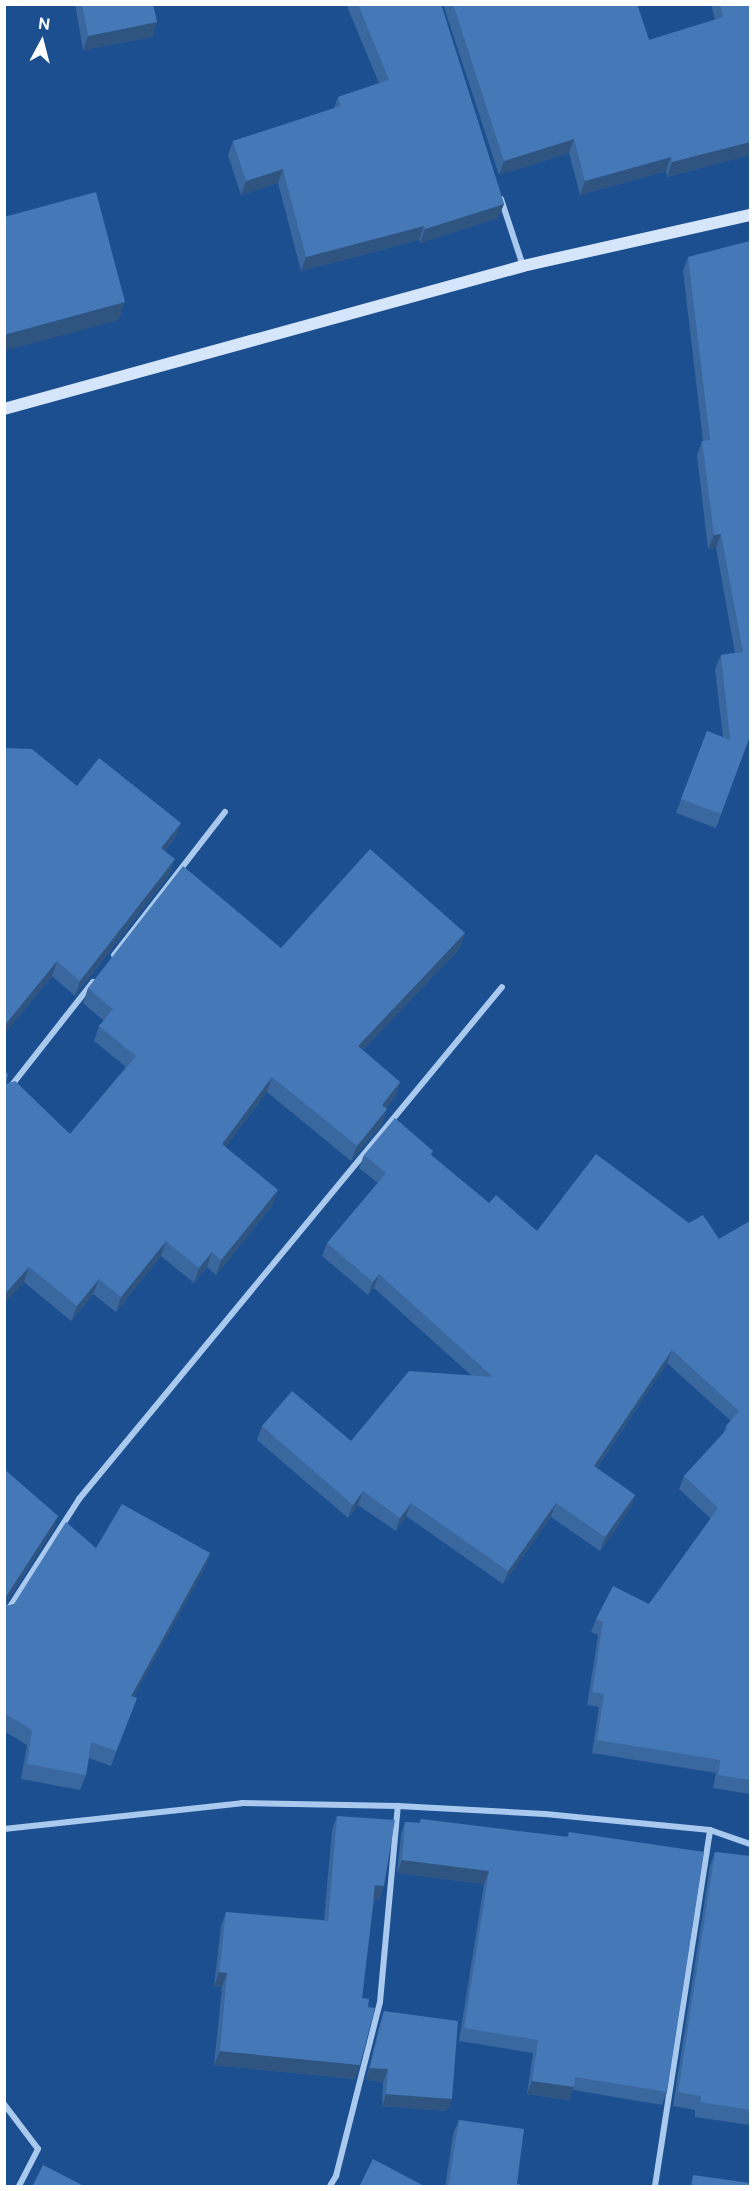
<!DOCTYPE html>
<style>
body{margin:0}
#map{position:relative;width:755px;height:2191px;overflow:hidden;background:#1b4f8f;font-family:"DM Sans",sans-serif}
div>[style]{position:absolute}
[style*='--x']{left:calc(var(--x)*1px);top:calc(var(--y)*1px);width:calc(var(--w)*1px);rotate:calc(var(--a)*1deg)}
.street>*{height:6px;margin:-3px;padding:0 3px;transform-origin:3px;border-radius:3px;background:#a9c9ee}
.secondary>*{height:12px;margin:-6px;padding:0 6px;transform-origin:6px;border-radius:6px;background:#d6e6fa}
.wall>*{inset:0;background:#3a679d}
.shaded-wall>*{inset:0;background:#305480}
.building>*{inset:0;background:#4478b7}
span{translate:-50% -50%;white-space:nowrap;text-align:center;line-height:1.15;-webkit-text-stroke:4.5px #1b4f8f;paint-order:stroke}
.frame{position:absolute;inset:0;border:6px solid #fff;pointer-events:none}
.north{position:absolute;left:12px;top:12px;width:60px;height:60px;-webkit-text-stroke:4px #1b4f8f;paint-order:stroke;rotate:7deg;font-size:16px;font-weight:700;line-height:24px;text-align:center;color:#fff}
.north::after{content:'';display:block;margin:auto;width:21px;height:27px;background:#fff;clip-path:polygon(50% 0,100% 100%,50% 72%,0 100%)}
</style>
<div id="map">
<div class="street">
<div style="--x:501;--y:199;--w:71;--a:71.8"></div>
<div style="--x:114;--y:955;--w:181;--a:-52.2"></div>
<div style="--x:4;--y:1095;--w:144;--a:-51.8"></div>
<div style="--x:4;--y:1616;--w:139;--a:-57.3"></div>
<div style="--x:79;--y:1499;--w:664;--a:-50.44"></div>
<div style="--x:4;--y:1829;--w:239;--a:-6.2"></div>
<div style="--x:242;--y:1803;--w:156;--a:1.1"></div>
<div style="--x:398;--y:1806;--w:147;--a:3.1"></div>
<div style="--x:545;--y:1814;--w:166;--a:5.5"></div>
<div style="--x:710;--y:1830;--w:42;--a:19.3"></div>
<div style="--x:4;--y:2104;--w:56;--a:52.9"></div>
<div style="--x:38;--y:2149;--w:42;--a:117.2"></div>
<div style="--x:330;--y:2186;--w:12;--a:-59"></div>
<div style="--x:336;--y:2176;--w:179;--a:-75.8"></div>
<div style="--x:380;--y:2002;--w:197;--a:-84.8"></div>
<div style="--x:655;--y:2186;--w:360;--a:-81.2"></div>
</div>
<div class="secondary">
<div style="--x:4;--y:409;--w:538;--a:-15.4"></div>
<div style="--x:523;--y:266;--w:233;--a:-12.7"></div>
</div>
<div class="wall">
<div style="clip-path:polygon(75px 4px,153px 4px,157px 22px,152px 37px,83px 50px)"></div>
<div style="clip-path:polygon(346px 4px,441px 4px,504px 204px,498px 218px,420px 243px,419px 240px,301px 271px,278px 183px,241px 195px,228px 155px,233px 141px,334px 108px,338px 97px,379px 83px)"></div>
<div style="clip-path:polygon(443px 4px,637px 4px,649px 40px,715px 20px,711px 4px,750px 4px,750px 155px,667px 177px,666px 171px,580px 195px,569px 153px,499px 175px)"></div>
<div style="clip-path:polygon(750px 241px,750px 736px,716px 828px,676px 813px,707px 731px,723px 737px,715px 669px,721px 655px,735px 653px,716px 548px,708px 549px,697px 455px,702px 441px,703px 441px,683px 271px,688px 257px)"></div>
<div style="clip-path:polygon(4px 748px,77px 786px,181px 823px,175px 838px,165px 851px,170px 874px,75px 996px,52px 976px,4px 1034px)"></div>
<div style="clip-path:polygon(281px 948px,460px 948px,363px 1050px,400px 1082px,395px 1097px,386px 1108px,387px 1109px,382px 1124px,351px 1161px,267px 1092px,225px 1147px,273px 1205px,216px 1275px,207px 1267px,194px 1283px,161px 1256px,116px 1312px,93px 1294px,71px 1321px,24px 1282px,6px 1084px,70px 1134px,126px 1067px,94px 1041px,99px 1026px,104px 1021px,83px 1003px,88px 988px)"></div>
<div style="clip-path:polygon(433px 1151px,431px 1155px,489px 1203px,537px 1231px,689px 1223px,719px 1239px,750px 1221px,750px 1794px,713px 1788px,716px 1773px,592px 1753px,599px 1707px,587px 1705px,598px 1635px,591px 1632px,596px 1619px,649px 1604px,711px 1519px,679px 1489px,684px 1476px,723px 1434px,726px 1426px,731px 1421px,667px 1363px,597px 1468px,635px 1495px,630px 1509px,600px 1551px,551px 1517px,503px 1584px,406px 1516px,396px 1531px,358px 1505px,348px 1518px,257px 1440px,262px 1426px,351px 1441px,472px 1376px,374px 1288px,368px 1295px,322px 1256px,327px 1243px,378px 1183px,359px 1168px,364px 1155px)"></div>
<div style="clip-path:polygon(4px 1469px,58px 1516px,53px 1530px,6px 1603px,7px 1606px,14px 1604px,96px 1548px,210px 1553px,205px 1568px,133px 1697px,137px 1698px,111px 1766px,89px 1758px,86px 1775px,80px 1790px,21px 1779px,27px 1745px,4px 1731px)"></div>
<div style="clip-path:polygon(337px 1816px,384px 1886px,379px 1900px,374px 1900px,362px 1998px,360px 2065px,355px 2079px,214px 2065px,222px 1987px,214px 1986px,221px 1926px,226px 1912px,324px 1920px,332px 1830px)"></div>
<div style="clip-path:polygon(421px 1819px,567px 1837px,569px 1832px,667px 2092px,662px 2105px,573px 2090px,569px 2100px,527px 2094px,533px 2053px,459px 2041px,484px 1884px,397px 1873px,401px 1834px,405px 1822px,419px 1823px)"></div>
<div style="clip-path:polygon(715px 1852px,750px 1856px,750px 2125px,695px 2117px,695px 2110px,673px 2106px,710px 1866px)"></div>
<div style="clip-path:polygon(384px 2011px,447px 2111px,382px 2106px,383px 2082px,366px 2080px,380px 2023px)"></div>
<div style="clip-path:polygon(459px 2120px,517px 2184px,532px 2187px,445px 2187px,453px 2134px)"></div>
</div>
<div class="shaded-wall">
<div style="clip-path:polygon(157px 22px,152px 37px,83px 50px,88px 36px)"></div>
<div style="clip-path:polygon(574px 139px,569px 153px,499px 175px,504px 161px)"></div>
<div style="clip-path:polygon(750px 142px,750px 155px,667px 177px,672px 162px)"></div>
<div style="clip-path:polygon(671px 157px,666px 171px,580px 195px,585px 181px)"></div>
<div style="clip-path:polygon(283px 169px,278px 183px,241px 195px,246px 181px)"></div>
<div style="clip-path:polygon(504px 204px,498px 218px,420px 243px,425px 229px)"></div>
<div style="clip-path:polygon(424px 226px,419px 240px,301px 271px,306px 257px)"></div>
<div style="clip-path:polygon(125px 302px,119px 320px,4px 351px,4px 335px)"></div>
<div style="clip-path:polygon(721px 534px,716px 548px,708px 549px,714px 535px)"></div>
<div style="clip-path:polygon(181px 823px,175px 838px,156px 862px,161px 848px)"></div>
<div style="clip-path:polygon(175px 859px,170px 874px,75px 996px,80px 981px)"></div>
<div style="clip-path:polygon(465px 933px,460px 948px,353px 1061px,358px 1046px)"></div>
<div style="clip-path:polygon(57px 961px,52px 976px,4px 1034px,4px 1026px)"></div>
<div style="clip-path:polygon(272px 1077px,267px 1092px,216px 1159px,222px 1144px)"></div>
<div style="clip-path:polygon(400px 1082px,395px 1097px,377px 1120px,382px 1105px)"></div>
<div style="clip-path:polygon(387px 1109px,382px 1124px,351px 1161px,357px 1146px)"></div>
<div style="clip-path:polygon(278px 1190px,273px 1205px,216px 1275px,221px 1260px)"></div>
<div style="clip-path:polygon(166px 1241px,161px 1256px,116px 1312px,121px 1297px)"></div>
<div style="clip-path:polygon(212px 1252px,207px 1267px,194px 1283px,199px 1268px)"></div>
<div style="clip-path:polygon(29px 1267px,24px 1282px,4px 1304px,4px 1295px)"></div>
<div style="clip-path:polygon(379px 1274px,374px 1288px,368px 1295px,373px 1282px)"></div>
<div style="clip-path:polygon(99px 1279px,93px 1294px,71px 1321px,77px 1306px)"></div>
<div style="clip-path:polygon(672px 1350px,667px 1363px,589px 1479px,594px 1466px)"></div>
<div style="clip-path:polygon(363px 1491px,358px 1505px,348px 1518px,353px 1505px)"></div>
<div style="clip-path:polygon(635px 1495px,630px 1509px,600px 1551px,605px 1537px)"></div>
<div style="clip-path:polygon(411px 1503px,406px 1516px,396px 1531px,400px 1518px)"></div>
<div style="clip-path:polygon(556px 1503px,551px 1517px,503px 1584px,508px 1571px)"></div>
<div style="clip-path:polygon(58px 1516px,53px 1530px,4px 1605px,4px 1600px)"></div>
<div style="clip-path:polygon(210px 1553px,205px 1568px,126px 1711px,131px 1696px)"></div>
<div style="clip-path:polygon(402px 1860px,489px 1871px,484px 1884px,397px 1873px)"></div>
<div style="clip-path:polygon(375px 1885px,384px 1886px,379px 1900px,370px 1899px)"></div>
<div style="clip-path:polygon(219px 1972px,227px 1973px,222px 1987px,214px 1986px)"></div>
<div style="clip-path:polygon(220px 2051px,360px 2065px,355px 2079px,214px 2065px)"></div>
<div style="clip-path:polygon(370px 2068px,388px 2069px,383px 2082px,366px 2080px)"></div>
<div style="clip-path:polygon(532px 2081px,574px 2087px,569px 2100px,527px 2094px)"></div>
<div style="clip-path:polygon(386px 2094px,452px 2099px,447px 2111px,382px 2106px)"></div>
</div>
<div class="building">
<div style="clip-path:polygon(82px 4px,153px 4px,157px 22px,88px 36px)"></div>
<div style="clip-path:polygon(358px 4px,441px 4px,504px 204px,425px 229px,424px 226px,306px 257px,283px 169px,246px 181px,233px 141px,341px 106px,338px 97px,389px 80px)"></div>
<div style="clip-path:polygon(453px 4px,637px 4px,649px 40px,723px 17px,720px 4px,750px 4px,750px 142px,672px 162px,671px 157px,585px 181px,574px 139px,504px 161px)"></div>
<div style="clip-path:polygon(96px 192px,125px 302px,4px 335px,4px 217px)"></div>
<div style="clip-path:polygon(750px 241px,750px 736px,721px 814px,681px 799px,707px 731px,730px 740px,721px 655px,743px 652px,721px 534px,714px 535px,702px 441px,710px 440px,688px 257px)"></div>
<div style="clip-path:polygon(4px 748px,32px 749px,77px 786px,99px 758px,181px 823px,161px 848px,175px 859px,80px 981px,57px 961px,4px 1026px)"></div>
<div style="clip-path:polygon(370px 849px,465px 933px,358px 1046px,400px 1082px,382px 1105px,387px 1109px,357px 1146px,272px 1077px,222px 1144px,278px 1190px,221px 1260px,212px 1252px,199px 1268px,166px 1241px,121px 1297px,99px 1279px,77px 1306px,29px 1267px,4px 1295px,4px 1071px,8px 1074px,6px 1084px,15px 1081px,70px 1134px,136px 1056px,99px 1026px,113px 1009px,88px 988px,183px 866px,281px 948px)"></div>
<div style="clip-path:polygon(395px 1118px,433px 1151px,430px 1154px,489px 1203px,496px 1195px,537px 1231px,596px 1154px,689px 1223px,703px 1215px,719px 1239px,750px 1221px,750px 1780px,718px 1775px,720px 1760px,597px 1740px,604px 1694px,592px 1692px,603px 1622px,596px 1619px,613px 1586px,649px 1604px,718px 1508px,684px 1476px,728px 1428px,726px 1426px,739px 1411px,672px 1350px,594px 1466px,635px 1495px,605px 1537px,556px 1503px,508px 1571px,411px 1503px,400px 1518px,363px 1491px,353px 1505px,262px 1426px,292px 1391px,351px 1441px,409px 1371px,493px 1377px,379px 1274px,373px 1282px,327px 1243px,386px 1173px,364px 1155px)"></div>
<div style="clip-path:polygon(4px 1469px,58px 1516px,5px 1598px,7px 1606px,14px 1604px,66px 1522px,96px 1548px,122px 1504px,210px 1553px,131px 1696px,137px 1698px,116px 1751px,91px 1742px,86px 1775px,27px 1764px,32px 1730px,4px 1713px)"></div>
<div style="clip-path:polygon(337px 1816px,395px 1820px,384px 1886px,375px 1885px,362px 1998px,369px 1999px,368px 2007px,375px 2008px,360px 2065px,220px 2051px,227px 1973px,219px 1972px,226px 1912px,328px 1921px)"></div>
<div style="clip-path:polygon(421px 1819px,568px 1837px,569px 1832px,704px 1852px,667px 2092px,575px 2077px,574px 2087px,532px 2081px,538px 2040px,464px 2028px,489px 1871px,402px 1860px,405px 1822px,420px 1823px)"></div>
<div style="clip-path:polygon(715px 1852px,750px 1856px,750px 2110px,700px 2102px,701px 2096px,678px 2092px)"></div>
<div style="clip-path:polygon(384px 2011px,458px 2021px,452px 2099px,386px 2094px,388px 2069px,370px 2068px)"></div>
<div style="clip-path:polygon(459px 2120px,524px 2129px,517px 2184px,532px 2187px,448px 2187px)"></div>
<div style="clip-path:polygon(373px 2159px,426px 2187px,359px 2187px)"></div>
<div style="clip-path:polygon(43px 2165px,86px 2187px,32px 2187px)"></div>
<div style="clip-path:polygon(693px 2175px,750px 2183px,750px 2187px,691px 2187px)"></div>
</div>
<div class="frame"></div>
<div class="north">N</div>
</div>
